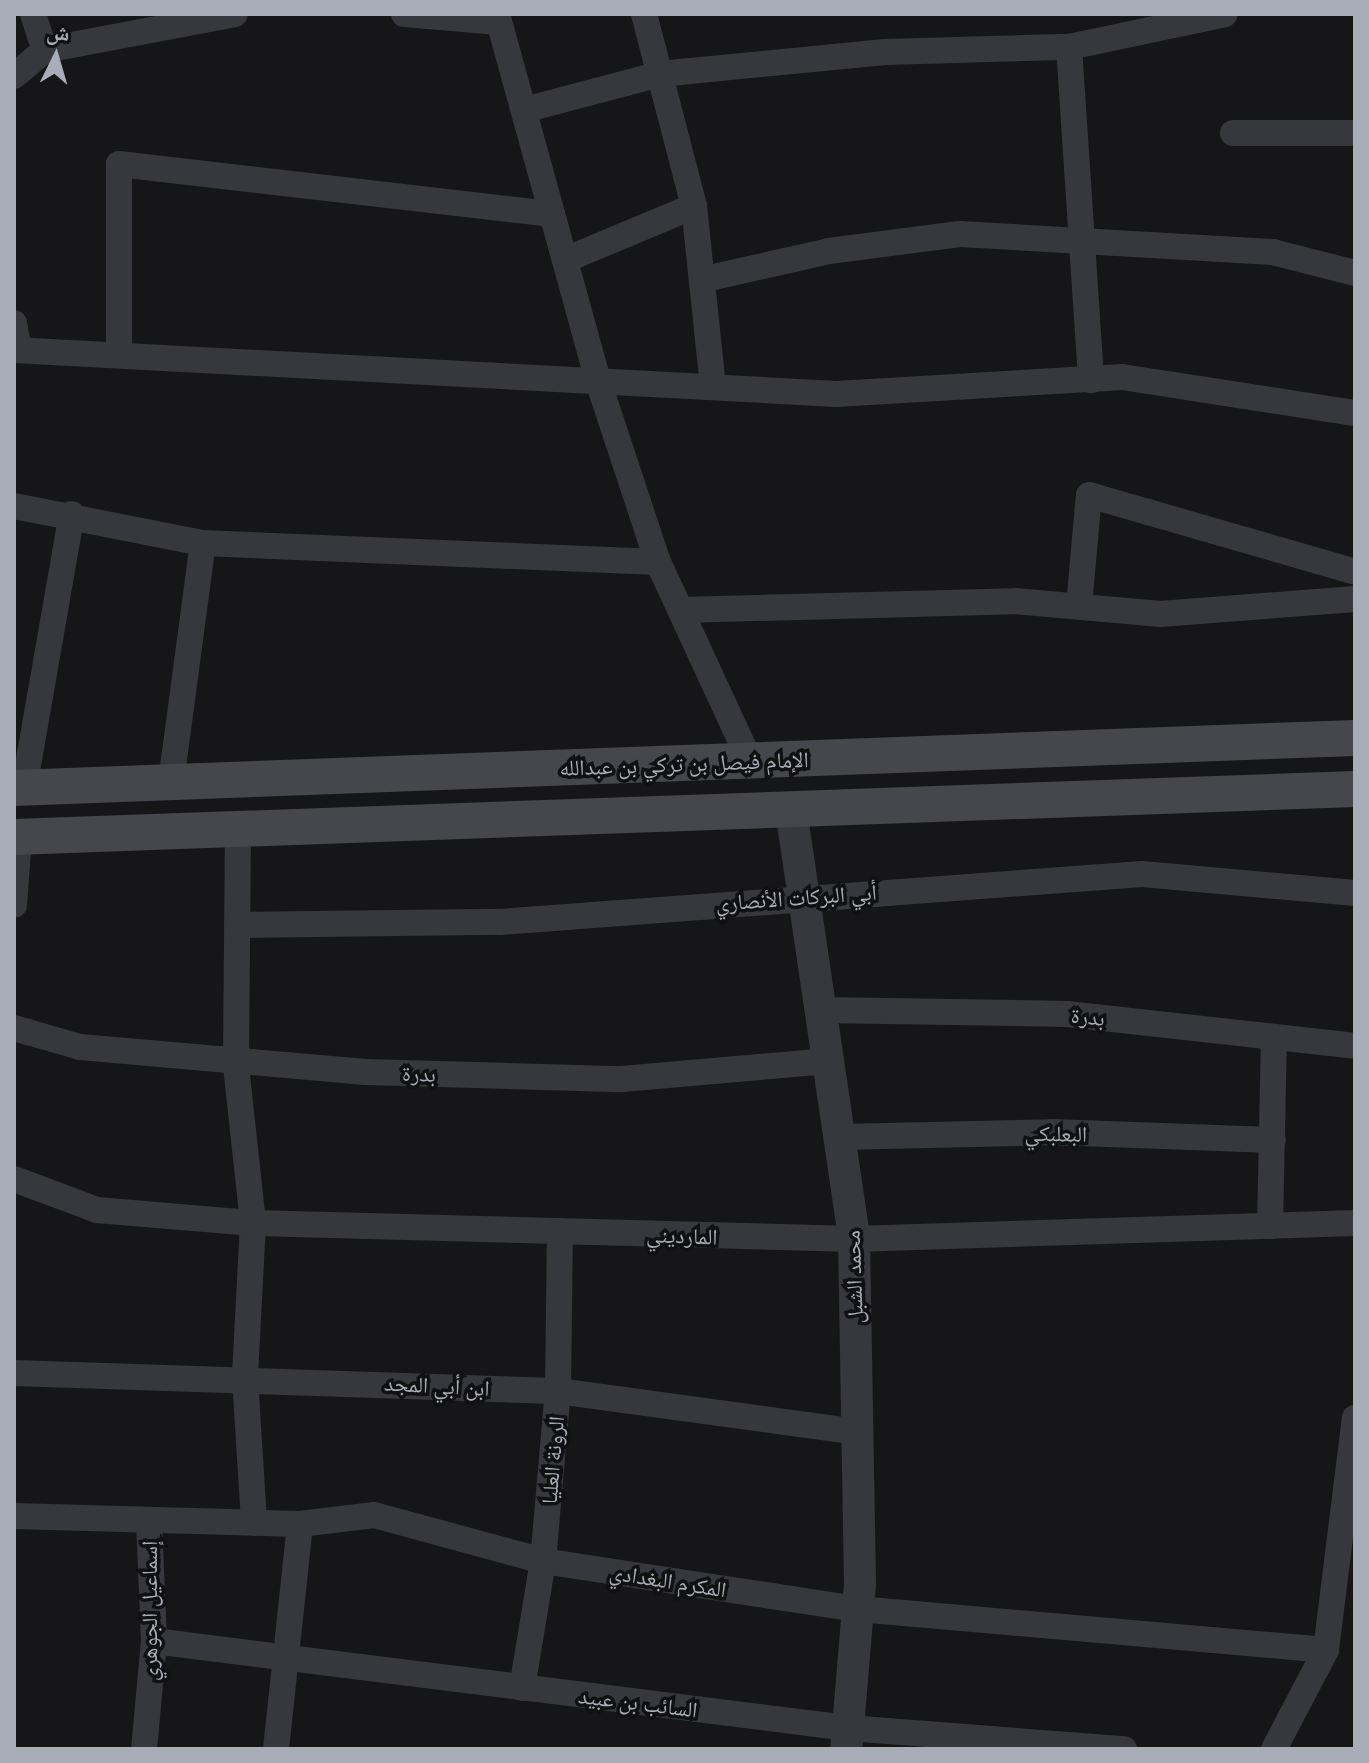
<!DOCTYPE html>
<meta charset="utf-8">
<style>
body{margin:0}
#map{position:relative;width:1369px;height:1763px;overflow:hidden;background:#161618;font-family:"Golos Text","Noto Naskh Arabic",sans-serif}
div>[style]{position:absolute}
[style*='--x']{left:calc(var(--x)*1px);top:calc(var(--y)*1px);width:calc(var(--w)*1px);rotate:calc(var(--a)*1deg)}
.minor>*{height:26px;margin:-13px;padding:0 13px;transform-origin:13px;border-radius:13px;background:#37383d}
.tertiary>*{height:32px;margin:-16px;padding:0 16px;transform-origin:16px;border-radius:16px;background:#37383d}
.secondary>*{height:36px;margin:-18px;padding:0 18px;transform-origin:18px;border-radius:18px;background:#45474d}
span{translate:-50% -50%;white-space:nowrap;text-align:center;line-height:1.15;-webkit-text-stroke:7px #111113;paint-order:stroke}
.street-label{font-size:22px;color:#a8adb8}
.frame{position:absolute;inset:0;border:16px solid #a8adb8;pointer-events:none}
.north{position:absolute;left:16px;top:16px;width:80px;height:80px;-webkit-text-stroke:6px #111113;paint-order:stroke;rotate:5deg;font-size:22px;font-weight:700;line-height:32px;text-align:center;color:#a8adb8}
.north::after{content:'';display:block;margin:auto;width:28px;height:36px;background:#a8adb8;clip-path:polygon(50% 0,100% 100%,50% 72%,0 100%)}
</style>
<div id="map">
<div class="minor">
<div style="--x:33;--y:14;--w:38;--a:72"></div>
<div style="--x:404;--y:14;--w:95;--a:4.8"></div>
<div style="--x:497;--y:14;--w:381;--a:74.6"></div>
<div style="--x:598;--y:381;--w:191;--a:71.7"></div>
<div style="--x:658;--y:562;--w:219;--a:65.2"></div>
<div style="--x:644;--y:14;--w:198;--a:75.4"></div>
<div style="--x:694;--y:206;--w:182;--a:84"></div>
<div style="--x:1069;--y:47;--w:334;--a:86.2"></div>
<div style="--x:14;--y:76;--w:40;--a:-40"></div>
<div style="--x:45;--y:50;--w:193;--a:-10.7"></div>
<div style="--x:524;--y:110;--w:141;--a:-14.8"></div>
<div style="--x:660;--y:74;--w:226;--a:-5.6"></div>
<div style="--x:885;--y:52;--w:184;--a:-1.6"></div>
<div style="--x:1069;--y:47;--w:159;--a:-11.9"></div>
<div style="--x:1233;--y:133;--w:122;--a:0"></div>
<div style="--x:565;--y:260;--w:140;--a:-22.7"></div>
<div style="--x:705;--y:279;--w:127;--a:-12.7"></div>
<div style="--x:829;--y:251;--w:132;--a:-7.4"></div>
<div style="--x:960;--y:234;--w:314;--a:3.3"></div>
<div style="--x:1273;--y:252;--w:85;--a:14.4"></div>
<div style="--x:14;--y:323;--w:27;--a:80"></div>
<div style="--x:14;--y:350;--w:823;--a:3.06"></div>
<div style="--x:836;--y:394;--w:287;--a:-3.4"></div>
<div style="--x:1122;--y:377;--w:236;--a:8.8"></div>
<div style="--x:119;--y:355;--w:191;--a:-90"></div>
<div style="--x:119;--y:164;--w:436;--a:6.6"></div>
<div style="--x:14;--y:506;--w:193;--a:11.1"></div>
<div style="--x:203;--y:543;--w:455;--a:2.4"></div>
<div style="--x:1079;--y:606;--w:111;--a:-84.9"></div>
<div style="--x:1089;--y:495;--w:277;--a:16.1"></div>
<div style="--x:681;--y:610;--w:334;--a:-1.5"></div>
<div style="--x:1015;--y:601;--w:146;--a:5.1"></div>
<div style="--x:1160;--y:614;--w:196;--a:-4.4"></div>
<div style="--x:171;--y:782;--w:241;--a:-82.4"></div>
<div style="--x:24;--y:788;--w:278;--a:-80.1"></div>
<div style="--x:238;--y:830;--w:236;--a:90.5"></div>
<div style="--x:236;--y:1066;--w:158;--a:83.8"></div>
<div style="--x:253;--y:1223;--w:155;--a:93"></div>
<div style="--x:245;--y:1378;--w:145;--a:86.4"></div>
<div style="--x:14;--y:905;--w:68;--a:-85.8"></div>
<div style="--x:237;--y:925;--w:263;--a:-0.7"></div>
<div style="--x:500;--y:922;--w:644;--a:-4.28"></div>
<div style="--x:1142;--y:874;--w:214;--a:5.1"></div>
<div style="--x:820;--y:1010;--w:247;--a:0.9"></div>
<div style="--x:1067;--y:1014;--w:290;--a:6.3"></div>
<div style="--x:14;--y:1028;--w:69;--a:16.1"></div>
<div style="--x:80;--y:1047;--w:287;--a:5"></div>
<div style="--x:366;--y:1072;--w:256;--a:1.6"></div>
<div style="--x:622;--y:1079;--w:207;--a:-5"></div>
<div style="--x:839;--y:1137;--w:213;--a:-1.3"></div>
<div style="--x:1052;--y:1132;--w:221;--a:2.1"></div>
<div style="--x:14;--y:1179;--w:89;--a:20.5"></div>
<div style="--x:97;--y:1210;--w:157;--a:4.8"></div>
<div style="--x:253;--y:1223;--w:601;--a:1.52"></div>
<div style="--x:854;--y:1239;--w:501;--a:-1.83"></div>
<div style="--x:1270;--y:1226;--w:189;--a:-88.8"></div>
<div style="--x:14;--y:1373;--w:544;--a:1.9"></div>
<div style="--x:558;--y:1391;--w:302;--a:7.8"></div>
<div style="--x:14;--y:1516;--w:286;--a:1.6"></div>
<div style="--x:300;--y:1524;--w:75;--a:-6.9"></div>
<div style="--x:374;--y:1515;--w:175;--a:15.2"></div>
<div style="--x:543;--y:1561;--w:319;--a:8.7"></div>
<div style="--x:858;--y:1609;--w:470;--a:5"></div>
<div style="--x:154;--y:1641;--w:699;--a:7.15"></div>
<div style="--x:848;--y:1728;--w:277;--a:4.4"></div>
<div style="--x:522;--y:1688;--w:129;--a:-80.6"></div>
<div style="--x:543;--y:1561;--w:171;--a:-85"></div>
<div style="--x:558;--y:1391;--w:160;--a:-89.3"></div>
<div style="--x:144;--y:1749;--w:108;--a:-84.7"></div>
<div style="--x:154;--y:1641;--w:120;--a:-92.4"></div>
<div style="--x:276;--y:1749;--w:226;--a:-83.9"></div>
<div style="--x:1274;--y:1749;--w:112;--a:-62.3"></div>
<div style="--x:1326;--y:1650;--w:234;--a:-82.9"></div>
</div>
<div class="tertiary">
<div style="--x:791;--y:810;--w:434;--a:81.6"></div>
<div style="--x:854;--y:1239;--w:345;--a:89"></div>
<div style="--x:860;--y:1584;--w:166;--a:94.8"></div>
</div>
<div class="secondary">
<div style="--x:14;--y:788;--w:1342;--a:-2.14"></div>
<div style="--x:14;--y:837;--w:1342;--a:-2.05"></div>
</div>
<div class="street-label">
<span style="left:684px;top:763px;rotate:-2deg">الإمام فيصل بن تركي بن عبدالله</span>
<span style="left:796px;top:897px;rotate:-4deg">أبي البركات الأنصاري</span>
<span style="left:1088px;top:1016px;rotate:6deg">بدرة</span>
<span style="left:419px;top:1073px;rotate:2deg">بدرة</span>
<span style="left:1056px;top:1133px;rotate:1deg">البعلبكي</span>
<span style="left:682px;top:1235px;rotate:2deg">المارديني</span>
<span style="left:853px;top:1277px;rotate:-92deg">محمد الشبل</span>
<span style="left:437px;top:1385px;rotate:3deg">ابن أبي المجد</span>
<span style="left:552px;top:1460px;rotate:-85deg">الرونة العليا</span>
<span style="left:668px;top:1580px;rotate:9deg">المكرم البغدادي</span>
<span style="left:149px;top:1611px;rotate:-90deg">إسماعيل الجوهري</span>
<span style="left:638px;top:1702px;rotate:7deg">السائب بن عبيد</span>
</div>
<div class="frame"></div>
<div class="north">ش</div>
</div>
